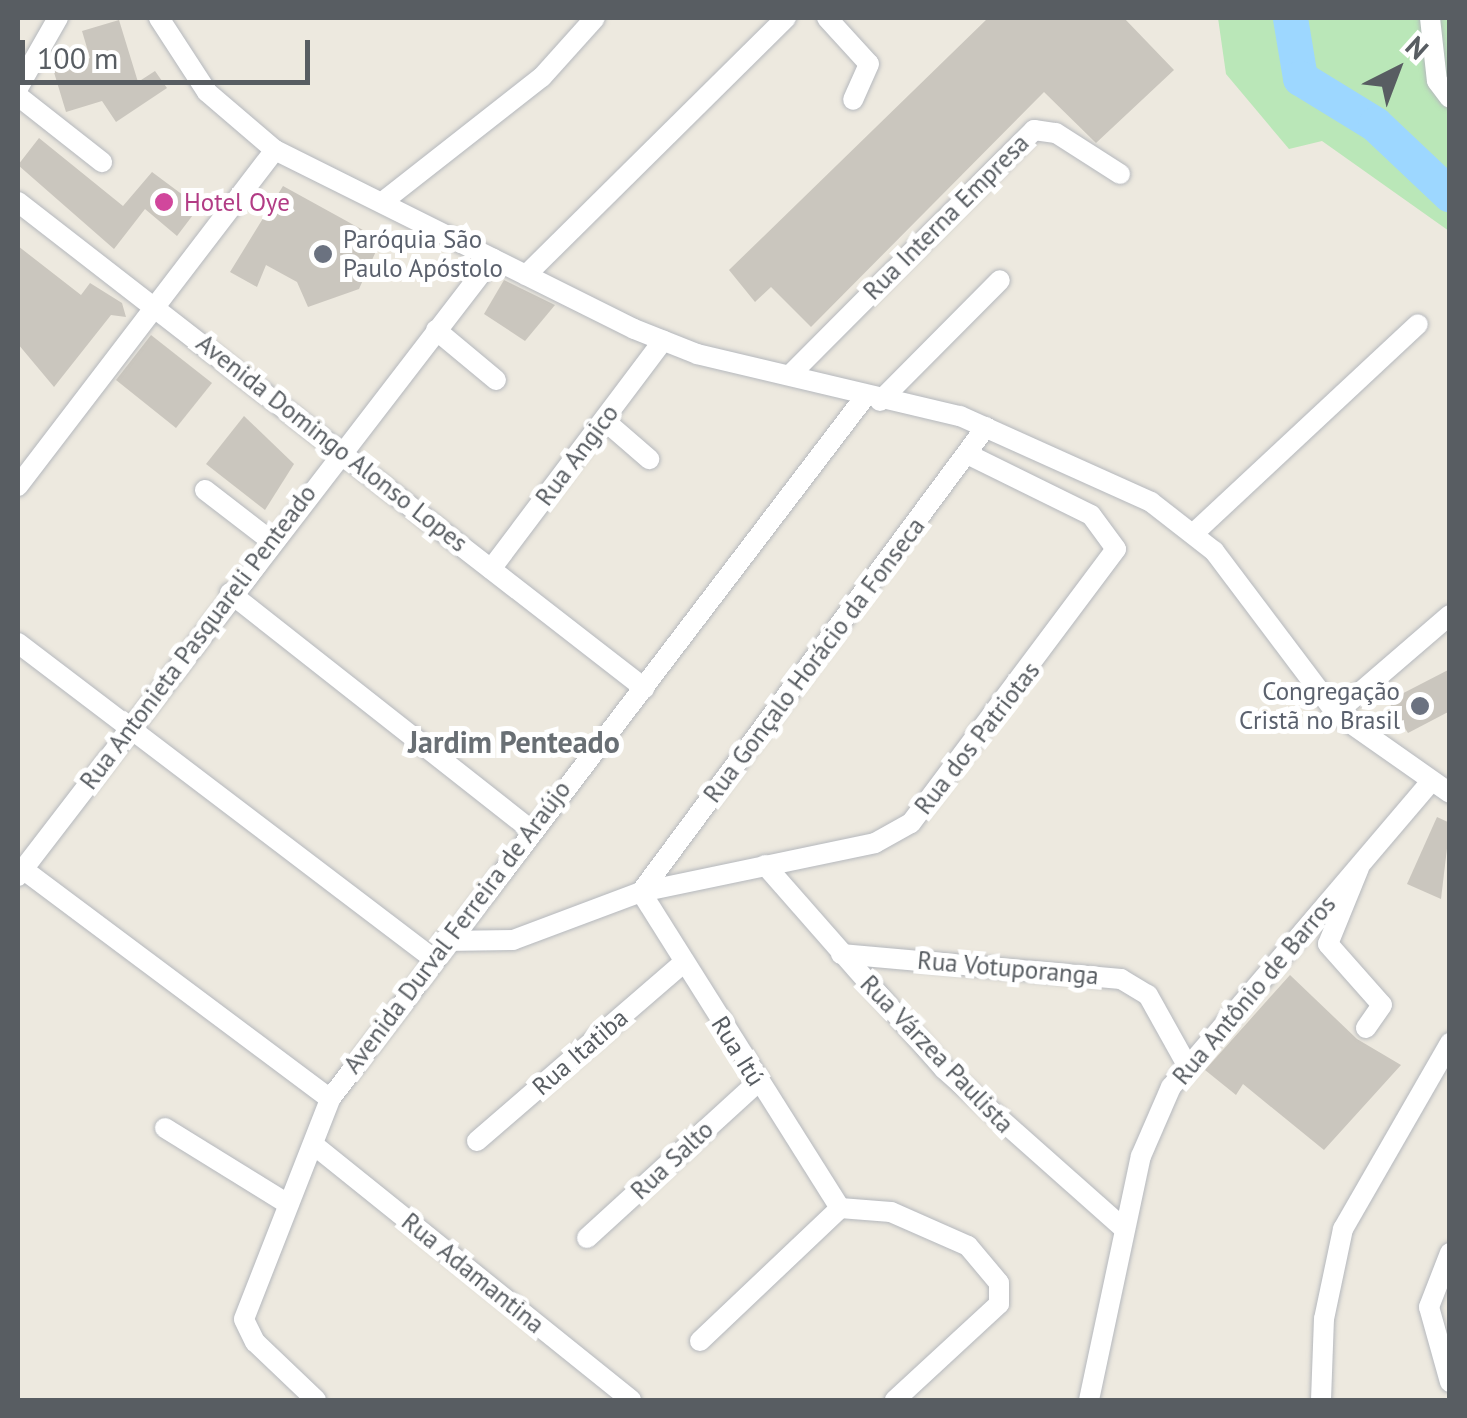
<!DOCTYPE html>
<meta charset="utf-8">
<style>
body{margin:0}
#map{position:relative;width:1467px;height:1418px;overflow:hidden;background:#ede9df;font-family:"PT Sans",sans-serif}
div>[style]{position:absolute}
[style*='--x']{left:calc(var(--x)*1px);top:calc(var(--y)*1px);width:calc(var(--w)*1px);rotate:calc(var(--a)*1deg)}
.green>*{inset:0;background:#bae7b8}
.river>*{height:35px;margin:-17.5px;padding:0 17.5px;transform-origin:17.5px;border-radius:17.5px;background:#9dd7ff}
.building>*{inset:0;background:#cac6be}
.roads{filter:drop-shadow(0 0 2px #b5b8bd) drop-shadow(0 0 2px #b5b8bd)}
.minor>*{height:20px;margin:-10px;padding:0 10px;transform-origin:10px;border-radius:10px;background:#fff}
.dots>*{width:28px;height:28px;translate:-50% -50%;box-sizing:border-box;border:5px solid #fff;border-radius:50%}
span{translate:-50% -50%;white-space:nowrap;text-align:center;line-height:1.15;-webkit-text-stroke:10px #fff;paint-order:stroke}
.hotel-label{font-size:25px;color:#b23c85}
.left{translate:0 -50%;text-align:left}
.street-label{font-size:25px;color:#585d62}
.worship-label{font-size:25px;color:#5b616d}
.right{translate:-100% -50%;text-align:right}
.quarter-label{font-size:30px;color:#696f74;font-weight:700}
.frame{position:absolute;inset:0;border:20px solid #585d62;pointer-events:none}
.north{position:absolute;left:1347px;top:20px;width:100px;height:100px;-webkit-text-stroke:8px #fff;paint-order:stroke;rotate:42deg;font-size:28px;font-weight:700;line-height:40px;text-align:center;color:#585d62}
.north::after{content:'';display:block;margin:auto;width:35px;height:45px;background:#585d62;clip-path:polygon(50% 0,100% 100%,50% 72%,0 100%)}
.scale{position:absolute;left:20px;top:40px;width:290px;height:45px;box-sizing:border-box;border:5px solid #585d62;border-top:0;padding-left:12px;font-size:30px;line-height:35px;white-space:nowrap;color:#585d62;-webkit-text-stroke:8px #fff;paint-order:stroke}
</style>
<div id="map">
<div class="green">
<div style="clip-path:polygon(1218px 18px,1449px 18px,1449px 231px,1322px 141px,1289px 149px,1226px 74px)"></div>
</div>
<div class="river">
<div style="--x:1290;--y:18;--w:61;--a:80.5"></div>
<div style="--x:1300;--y:78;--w:88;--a:31.5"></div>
<div style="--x:1375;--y:124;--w:103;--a:43.4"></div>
</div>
<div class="building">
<div style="clip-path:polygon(988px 18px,1124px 18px,1174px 70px,1096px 143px,1044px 92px,811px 327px,771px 287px,755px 302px,729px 270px)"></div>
<div style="clip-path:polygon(119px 20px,138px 82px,155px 71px,167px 88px,116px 122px,102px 101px,66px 112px,53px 69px,90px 58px,82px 31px)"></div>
<div style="clip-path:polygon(39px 138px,123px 206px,152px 172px,199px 207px,177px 236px,145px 209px,114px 249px,18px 165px)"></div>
<div style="clip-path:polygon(283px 186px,381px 240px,359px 289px,308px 307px,297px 282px,266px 265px,257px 287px,230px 272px)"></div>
<div style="clip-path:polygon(18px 246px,81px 295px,90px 283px,122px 303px,126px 317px,111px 315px,54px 387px,18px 344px)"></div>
<div style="clip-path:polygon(504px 280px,555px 305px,525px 341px,484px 314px)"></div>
<div style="clip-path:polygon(151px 335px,212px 383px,176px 428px,116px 380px)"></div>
<div style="clip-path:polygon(244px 416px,294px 464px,265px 510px,206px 464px)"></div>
<div style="clip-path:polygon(1450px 669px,1450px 711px,1408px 733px,1388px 701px)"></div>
<div style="clip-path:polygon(1437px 817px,1450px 823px,1441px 899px,1407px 884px)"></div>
<div style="clip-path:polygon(1290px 975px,1357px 1039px,1401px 1065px,1324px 1150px,1243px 1084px,1236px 1095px,1205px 1070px)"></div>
</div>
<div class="roads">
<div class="minor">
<div style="--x:159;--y:18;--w:88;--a:57"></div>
<div style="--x:207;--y:92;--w:89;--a:40.5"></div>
<div style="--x:275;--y:150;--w:401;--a:26.5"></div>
<div style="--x:634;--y:329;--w:68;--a:21.6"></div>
<div style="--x:697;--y:354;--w:270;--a:13.3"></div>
<div style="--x:960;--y:416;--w:209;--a:24.2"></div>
<div style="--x:1151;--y:502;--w:80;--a:37.9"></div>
<div style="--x:1214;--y:551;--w:203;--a:53"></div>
<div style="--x:1336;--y:713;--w:139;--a:35.1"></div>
<div style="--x:827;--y:18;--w:62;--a:47.6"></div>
<div style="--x:869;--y:64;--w:39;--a:114"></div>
<div style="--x:1430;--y:18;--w:63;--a:83.7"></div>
<div style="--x:1437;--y:81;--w:21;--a:53"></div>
<div style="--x:18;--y:88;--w:81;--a:-60.3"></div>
<div style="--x:18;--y:96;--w:107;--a:38.2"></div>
<div style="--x:385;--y:200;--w:199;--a:-38.1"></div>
<div style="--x:542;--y:77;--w:79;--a:-48.1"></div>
<div style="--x:18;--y:202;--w:793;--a:37.82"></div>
<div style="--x:526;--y:275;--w:366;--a:-44.7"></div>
<div style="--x:436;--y:330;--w:78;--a:39.8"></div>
<div style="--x:790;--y:375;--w:346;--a:-45.1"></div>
<div style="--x:1034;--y:130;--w:22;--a:8"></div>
<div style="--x:1056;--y:133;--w:76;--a:32.6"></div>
<div style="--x:880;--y:401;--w:170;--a:-45.2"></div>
<div style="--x:604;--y:420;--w:60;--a:40.9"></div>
<div style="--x:18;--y:486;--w:423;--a:-52.6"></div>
<div style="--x:205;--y:490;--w:83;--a:37.7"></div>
<div style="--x:1194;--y:533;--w:306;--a:-43"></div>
<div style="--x:491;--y:569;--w:286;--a:-53"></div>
<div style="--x:230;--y:593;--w:380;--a:38.2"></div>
<div style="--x:18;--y:643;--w:519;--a:37.25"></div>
<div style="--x:1336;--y:713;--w:150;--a:-40.7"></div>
<div style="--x:765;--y:865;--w:271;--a:48.7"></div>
<div style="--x:944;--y:1069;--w:239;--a:41.6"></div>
<div style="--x:1359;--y:868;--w:82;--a:112.2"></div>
<div style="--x:1328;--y:944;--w:81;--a:48.5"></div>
<div style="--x:1382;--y:1005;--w:28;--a:125"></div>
<div style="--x:24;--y:870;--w:382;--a:36.8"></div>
<div style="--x:18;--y:876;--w:779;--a:-52.45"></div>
<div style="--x:641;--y:892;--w:579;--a:-53.43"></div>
<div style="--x:641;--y:892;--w:373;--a:57.8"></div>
<div style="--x:443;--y:941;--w:70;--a:-0.8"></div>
<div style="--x:513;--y:940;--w:137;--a:-20.6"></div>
<div style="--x:641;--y:892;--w:239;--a:-11.8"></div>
<div style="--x:875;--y:843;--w:41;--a:-29.1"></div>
<div style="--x:911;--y:823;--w:342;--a:-53.2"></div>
<div style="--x:1116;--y:549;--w:42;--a:-126.3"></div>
<div style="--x:1091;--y:515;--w:138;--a:-153.8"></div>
<div style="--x:841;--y:954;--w:281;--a:5.1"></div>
<div style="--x:1121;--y:979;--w:31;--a:31"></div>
<div style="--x:1148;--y:995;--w:82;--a:60.9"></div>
<div style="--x:165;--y:1128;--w:145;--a:31.7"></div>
<div style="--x:477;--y:1141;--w:271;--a:-40.8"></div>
<div style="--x:314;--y:1145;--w:407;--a:38.8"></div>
<div style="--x:587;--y:1238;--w:231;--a:-42.4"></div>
<div style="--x:1450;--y:1253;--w:58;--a:111.3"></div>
<div style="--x:1429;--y:1307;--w:78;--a:74.4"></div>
<div style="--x:700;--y:1341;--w:193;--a:-43.5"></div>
<div style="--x:840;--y:1208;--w:51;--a:4.5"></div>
<div style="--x:891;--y:1212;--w:84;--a:23.8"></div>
<div style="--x:968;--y:1246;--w:48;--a:50"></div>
<div style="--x:999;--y:1283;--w:21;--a:90"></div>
<div style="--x:999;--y:1304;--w:142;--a:137.3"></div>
<div style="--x:316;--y:1400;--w:84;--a:-136.4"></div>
<div style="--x:255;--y:1342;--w:25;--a:-116"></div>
<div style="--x:244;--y:1319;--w:236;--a:-68.6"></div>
<div style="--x:330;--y:1099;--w:881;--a:-52.7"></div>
<div style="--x:1089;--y:1400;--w:249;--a:-78"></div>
<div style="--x:1141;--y:1156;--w:75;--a:-66.5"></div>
<div style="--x:1171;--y:1087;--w:401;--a:-49.6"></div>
<div style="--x:1321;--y:1400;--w:81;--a:-87.9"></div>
<div style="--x:1324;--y:1319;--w:92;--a:-78.1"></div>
<div style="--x:1343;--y:1229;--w:215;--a:-60.1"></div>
</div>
</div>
<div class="dots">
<div style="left:164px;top:202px;background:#d1479c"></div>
<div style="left:323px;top:254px;background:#6b7280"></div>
<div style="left:1420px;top:706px;background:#6b7280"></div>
</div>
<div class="hotel-label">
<span class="left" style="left:184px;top:202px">Hotel Oye</span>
</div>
<div class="street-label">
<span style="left:946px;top:217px;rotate:-45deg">Rua Interna Empresa</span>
<span style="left:332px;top:443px;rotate:38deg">Avenida Domingo Alonso Lopes</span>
<span style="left:577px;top:455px;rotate:-53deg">Rua Angico</span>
<span style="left:198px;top:637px;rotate:-53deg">Rua Antonieta Pasquareli Penteado</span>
<span style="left:814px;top:660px;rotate:-53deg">Rua Gonçalo Horácio da Fonseca</span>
<span style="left:977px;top:738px;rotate:-52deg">Rua dos Patriotas</span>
<span style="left:457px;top:927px;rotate:-53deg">Avenida Durval Ferreira de Araújo</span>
<span style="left:1008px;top:968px;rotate:5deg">Rua Votuporanga</span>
<span style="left:1254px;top:990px;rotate:-50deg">Rua Antônio de Barros</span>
<span style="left:738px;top:1051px;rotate:58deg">Rua Itú</span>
<span style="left:580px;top:1052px;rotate:-41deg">Rua Itatiba</span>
<span style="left:937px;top:1054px;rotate:46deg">Rua Várzea Paulista</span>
<span style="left:672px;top:1160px;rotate:-43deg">Rua Salto</span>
<span style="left:473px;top:1273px;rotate:39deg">Rua Adamantina</span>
</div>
<div class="worship-label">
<span class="left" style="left:343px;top:254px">Paróquia São<br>Paulo Apóstolo</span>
<span class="right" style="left:1400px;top:706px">Congregação<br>Cristã no Brasil</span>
</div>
<div class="quarter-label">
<span style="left:514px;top:742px">Jardim Penteado</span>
</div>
<div class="frame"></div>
<div class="north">N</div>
<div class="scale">100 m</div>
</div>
